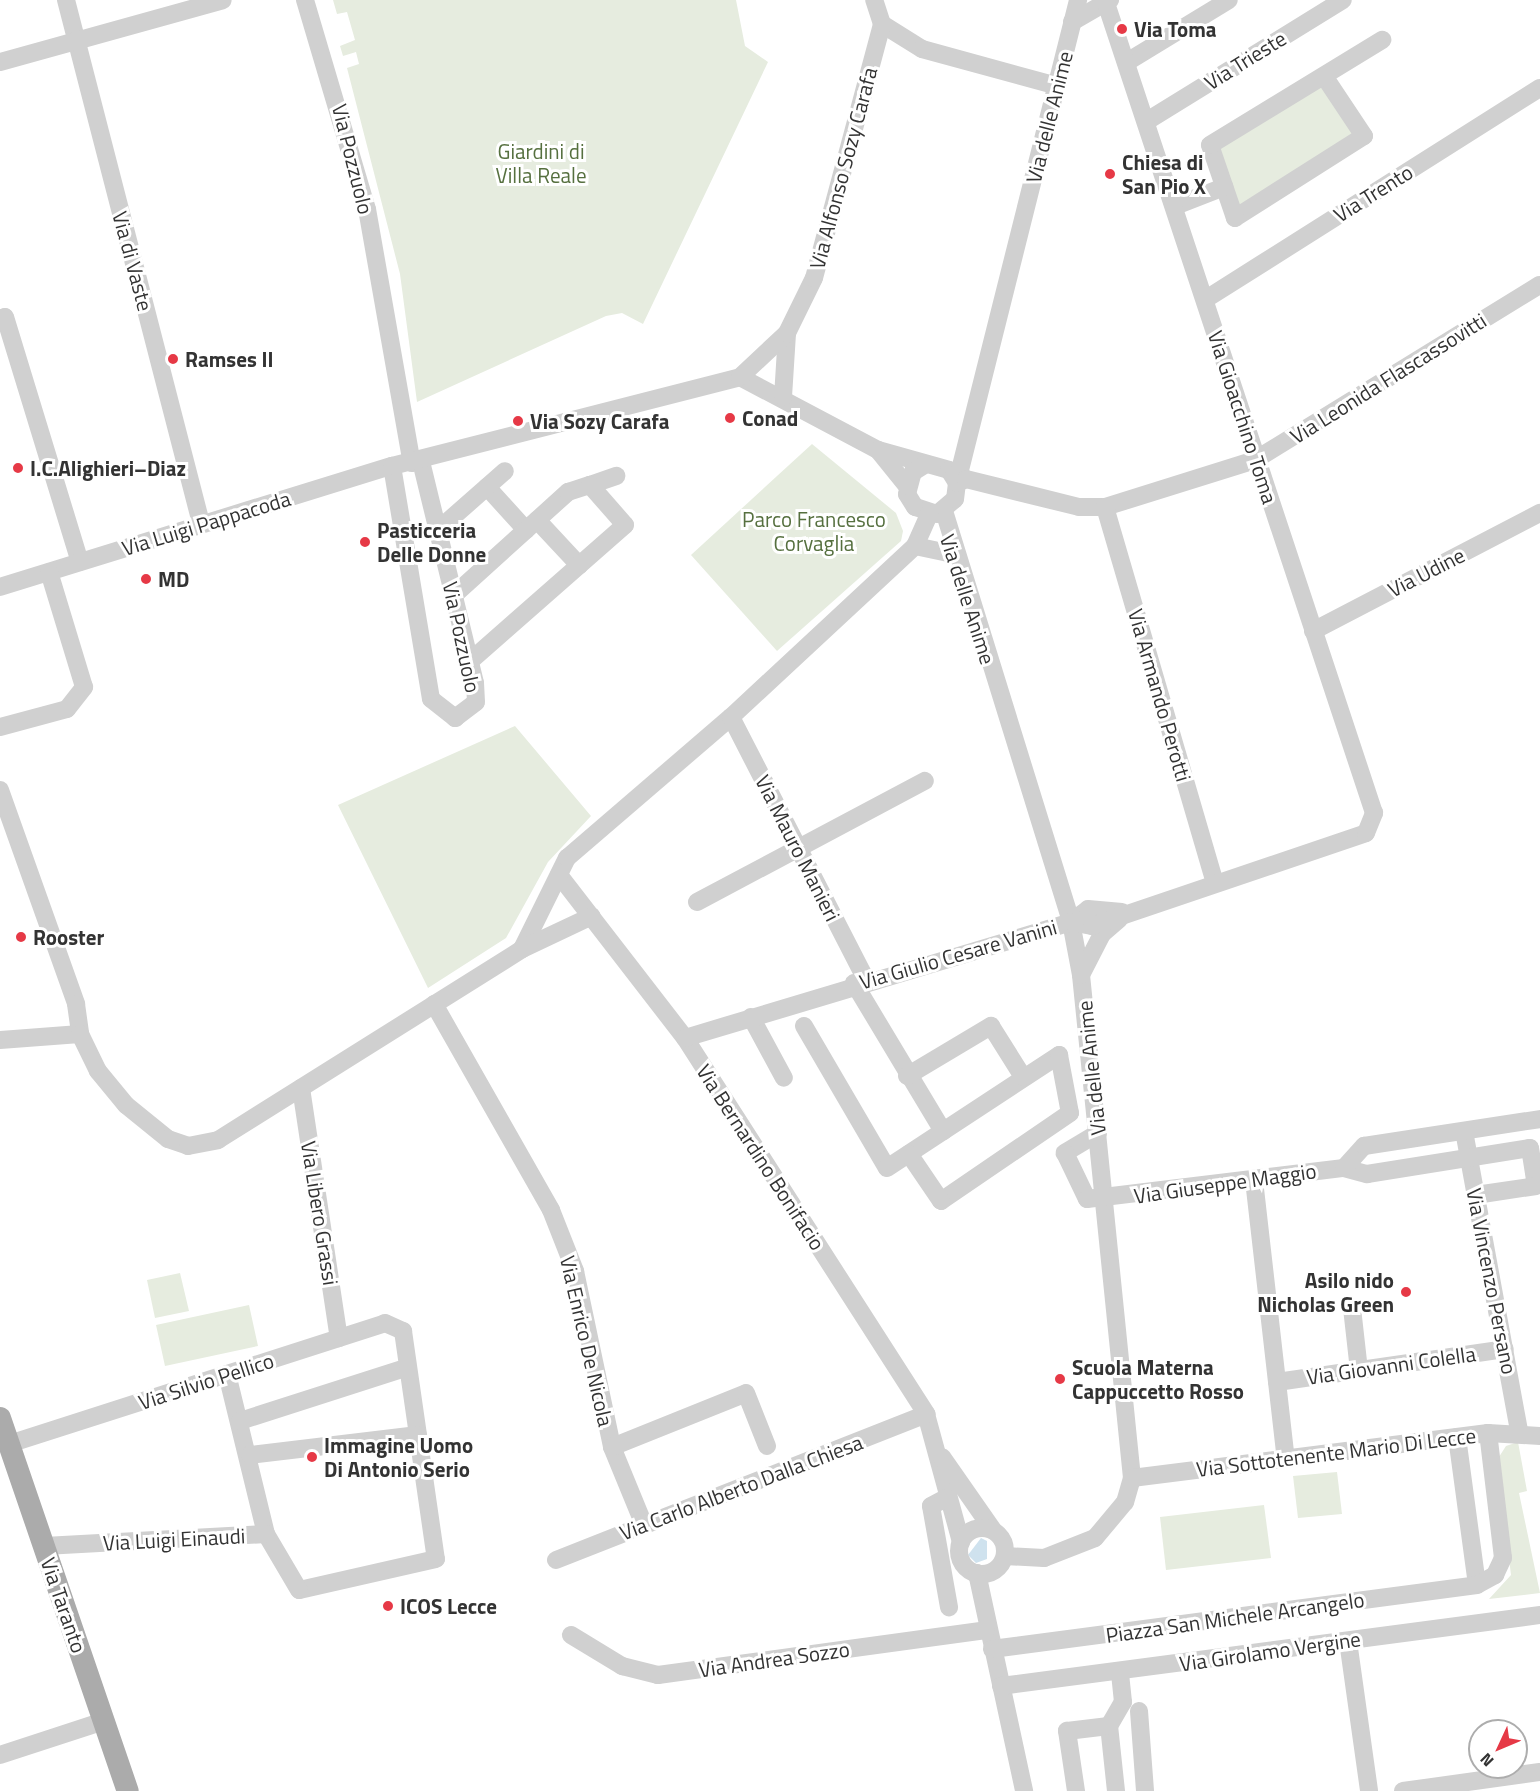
<!DOCTYPE html>
<meta charset="utf-8">
<style>
body{margin:0}
#map{position:relative;width:1540px;height:1791px;overflow:hidden;background:#fff;font-family:"Titillium Web",sans-serif}
div>[style]{position:absolute}
[style*='--x']{left:calc(var(--x)*1px);top:calc(var(--y)*1px);width:calc(var(--w)*1px);rotate:calc(var(--a)*1deg)}
.green>*{inset:0;background:#e6ecdf}
.water>*{inset:0;background:#cfe2ee}
.minor>*{height:18px;margin:-9px;padding:0 9px;transform-origin:9px;border-radius:9px;background:#d0d0d0}
.minor>.ring{margin:-9px;padding:0;box-sizing:content-box;background:none;border:18px solid #d0d0d0;border-radius:50%}
.major>*{height:22px;margin:-11px;padding:0 11px;transform-origin:11px;border-radius:11px;background:#ababab}
.dots>*{width:16px;height:16px;translate:-50% -50%;box-sizing:border-box;border:3px solid #fff;border-radius:50%}
span{translate:-50% -50%;white-space:nowrap;text-align:center;line-height:1.15;-webkit-text-stroke:6px #fff;paint-order:stroke}
.poi-label{font-size:21px;color:#333;font-weight:700}
.left{translate:0 -50%;text-align:left}
.right{translate:-100% -50%;text-align:right}
.street-label{font-size:21px;color:#333}
.park-label{font-size:21px;color:#56703f}
.north{position:absolute;left:1468px;top:1719px;width:60px;height:60px;box-sizing:border-box;background:#fff;border:2px solid #adadad;border-radius:50%;rotate:226deg;font-size:16px;font-weight:700;line-height:24px;text-align:center;color:#333}
.north::after{content:'';display:block;margin:auto;width:21px;height:27px;background:#e63946;clip-path:polygon(50% 0,100% 100%,50% 72%,0 100%)}
</style>
<div id="map">
<div class="green">
<div style="clip-path:polygon(333px 0,736px 0,745px 46px,768px 62px,643px 324px,622px 313px,606px 316px,417px 402px,400px 274px,347px 68px,359px 64px,356px 52px,343px 56px,340px 46px,355px 40px,347px 12px,337px 14px)"></div>
<div style="clip-path:polygon(1322px 85px,1354px 135px,1239px 208px,1219px 148px)"></div>
<div style="clip-path:polygon(812px 444px,896px 513px,903px 531px,901px 541px,777px 651px,691px 555px)"></div>
<div style="clip-path:polygon(515px 726px,591px 816px,548px 862px,506px 938px,428px 988px,338px 805px)"></div>
<div style="clip-path:polygon(180px 1273px,189px 1311px,155px 1318px,147px 1280px)"></div>
<div style="clip-path:polygon(249px 1305px,258px 1346px,165px 1366px,156px 1325px)"></div>
<div style="clip-path:polygon(1518px 1442px,1527px 1491px,1519px 1493px,1540px 1593px,1489px 1599px,1511px 1575px,1497px 1460px,1506px 1446px)"></div>
<div style="clip-path:polygon(1337px 1472px,1342px 1514px,1298px 1518px,1293px 1476px)"></div>
<div style="clip-path:polygon(1264px 1505px,1271px 1558px,1166px 1570px,1160px 1517px)"></div>
</div>
<div class="water">
<div style="clip-path:polygon(981px 1538px,987px 1541px,987px 1559px,976px 1563px,968px 1555px)"></div>
</div>
<div class="minor">
<div style="--x:66;--y:0;--w:540;--a:75.53"></div>
<div style="--x:305;--y:0;--w:218;--a:73.5"></div>
<div style="--x:367;--y:209;--w:258;--a:80"></div>
<div style="--x:1072;--y:22;--w:44;--a:-30.1"></div>
<div style="--x:882;--y:24;--w:47;--a:32"></div>
<div style="--x:922;--y:49;--w:140;--a:15.3"></div>
<div style="--x:0;--y:62;--w:231;--a:-15.5"></div>
<div style="--x:1127;--y:62;--w:119;--a:-31.3"></div>
<div style="--x:1324;--y:76;--w:72;--a:56.3"></div>
<div style="--x:1364;--y:136;--w:153;--a:147.6"></div>
<div style="--x:1235;--y:218;--w:77;--a:-108.9"></div>
<div style="--x:1210;--y:145;--w:202;--a:-31.4"></div>
<div style="--x:1147;--y:121;--w:230;--a:-31.7"></div>
<div style="--x:1175;--y:206;--w:53;--a:-21.2"></div>
<div style="--x:1206;--y:299;--w:395;--a:-32.3"></div>
<div style="--x:0;--y:319;--w:5;--a:-22"></div>
<div style="--x:5;--y:317;--w:256;--a:73"></div>
<div style="--x:740;--y:377;--w:156;--a:27.9"></div>
<div style="--x:878;--y:450;--w:74;--a:15.7"></div>
<div style="--x:949;--y:470;--w:15;--a:58"></div>
<div style="--x:957;--y:483;--w:16;--a:97"></div>
<div style="--x:955;--y:499;--w:23;--a:140"></div>
<div style="--x:937;--y:514;--w:23;--a:-162"></div>
<div style="--x:915;--y:507;--w:15;--a:-122"></div>
<div style="--x:907;--y:494;--w:23;--a:-75"></div>
<div style="--x:913;--y:472;--w:15;--a:-32"></div>
<div style="--x:783;--y:397;--w:64;--a:-86.4"></div>
<div style="--x:878;--y:450;--w:46;--a:51.1"></div>
<div style="--x:392;--y:466;--w:236;--a:80.5"></div>
<div style="--x:431;--y:699;--w:31;--a:38"></div>
<div style="--x:455;--y:718;--w:26;--a:-37"></div>
<div style="--x:476;--y:702;--w:19;--a:-93"></div>
<div style="--x:475;--y:683;--w:228;--a:-103.7"></div>
<div style="--x:954;--y:476;--w:8;--a:-45"></div>
<div style="--x:960;--y:470;--w:485;--a:-75.9"></div>
<div style="--x:957;--y:483;--w:10;--a:-24"></div>
<div style="--x:966;--y:479;--w:116;--a:13.9"></div>
<div style="--x:1079;--y:507;--w:26;--a:0"></div>
<div style="--x:1105;--y:507;--w:157;--a:-17.4"></div>
<div style="--x:1255;--y:460;--w:334;--a:-31.6"></div>
<div style="--x:590;--y:485;--w:28;--a:-19"></div>
<div style="--x:487;--y:487;--w:58;--a:47.8"></div>
<div style="--x:1105;--y:507;--w:392;--a:73.7"></div>
<div style="--x:944;--y:511;--w:430;--a:72.8"></div>
<div style="--x:1071;--y:922;--w:54;--a:79.3"></div>
<div style="--x:1081;--y:975;--w:506;--a:84.21"></div>
<div style="--x:1132;--y:1478;--w:25;--a:106"></div>
<div style="--x:1125;--y:1502;--w:47;--a:129.8"></div>
<div style="--x:1095;--y:1538;--w:55;--a:158.6"></div>
<div style="--x:1044;--y:1558;--w:39;--a:-177"></div>
<div style="--x:537;--y:520;--w:62;--a:47"></div>
<div style="--x:438;--y:530;--w:89;--a:-41.4"></div>
<div style="--x:915;--y:546;--w:40;--a:12"></div>
<div style="--x:0;--y:587;--w:410;--a:-17.2"></div>
<div style="--x:392;--y:466;--w:359;--a:-14.3"></div>
<div style="--x:740;--y:377;--w:64;--a:-43.1"></div>
<div style="--x:787;--y:333;--w:61;--a:-63.9"></div>
<div style="--x:814;--y:278;--w:263;--a:-75"></div>
<div style="--x:882;--y:24;--w:25;--a:-108"></div>
<div style="--x:454;--y:595;--w:154;--a:-42.1"></div>
<div style="--x:568;--y:492;--w:23;--a:-18"></div>
<div style="--x:590;--y:485;--w:53;--a:48.8"></div>
<div style="--x:625;--y:525;--w:206;--a:138.7"></div>
<div style="--x:1313;--y:631;--w:256;--a:-27.5"></div>
<div style="--x:731;--y:717;--w:296;--a:62.8"></div>
<div style="--x:0;--y:727;--w:69;--a:-15"></div>
<div style="--x:67;--y:709;--w:28;--a:-52"></div>
<div style="--x:84;--y:687;--w:120;--a:-106.9"></div>
<div style="--x:0;--y:790;--w:227;--a:70.4"></div>
<div style="--x:76;--y:1004;--w:30;--a:82"></div>
<div style="--x:559;--y:875;--w:206;--a:52.3"></div>
<div style="--x:685;--y:1038;--w:447;--a:57.3"></div>
<div style="--x:926;--y:1414;--w:133;--a:74.7"></div>
<div style="--x:697;--y:902;--w:258;--a:-28"></div>
<div style="--x:1071;--y:922;--w:21;--a:-37"></div>
<div style="--x:1088;--y:909;--w:34;--a:5"></div>
<div style="--x:522;--y:949;--w:102;--a:-63.7"></div>
<div style="--x:567;--y:858;--w:216;--a:-40.7"></div>
<div style="--x:731;--y:717;--w:251;--a:-42.9"></div>
<div style="--x:915;--y:546;--w:35;--a:-66"></div>
<div style="--x:1081;--y:975;--w:46;--a:-62.9"></div>
<div style="--x:1102;--y:934;--w:23;--a:-41"></div>
<div style="--x:854;--y:983;--w:173;--a:59"></div>
<div style="--x:434;--y:1004;--w:237;--a:60.4"></div>
<div style="--x:551;--y:1210;--w:66;--a:68.5"></div>
<div style="--x:575;--y:1271;--w:180;--a:78.1"></div>
<div style="--x:612;--y:1447;--w:84;--a:67.7"></div>
<div style="--x:751;--y:1017;--w:69;--a:61.6"></div>
<div style="--x:804;--y:1026;--w:164;--a:59.7"></div>
<div style="--x:887;--y:1168;--w:206;--a:-33.3"></div>
<div style="--x:1059;--y:1055;--w:59;--a:79.3"></div>
<div style="--x:1070;--y:1113;--w:156;--a:145.7"></div>
<div style="--x:941;--y:1201;--w:57;--a:-124.2"></div>
<div style="--x:685;--y:1038;--w:403;--a:-16.7"></div>
<div style="--x:1071;--y:922;--w:21;--a:11"></div>
<div style="--x:1092;--y:926;--w:289;--a:-18.7"></div>
<div style="--x:1366;--y:833;--w:22;--a:-68"></div>
<div style="--x:1374;--y:813;--w:856;--a:-108.31"></div>
<div style="--x:0;--y:1040;--w:80;--a:-4.3"></div>
<div style="--x:80;--y:1034;--w:41;--a:64.1"></div>
<div style="--x:98;--y:1071;--w:44;--a:50.5"></div>
<div style="--x:126;--y:1105;--w:54;--a:39"></div>
<div style="--x:168;--y:1139;--w:21;--a:19"></div>
<div style="--x:188;--y:1146;--w:31;--a:-11"></div>
<div style="--x:218;--y:1140;--w:359;--a:-32.1"></div>
<div style="--x:522;--y:949;--w:77;--a:-25.2"></div>
<div style="--x:907;--y:1076;--w:98;--a:-30.8"></div>
<div style="--x:991;--y:1026;--w:60;--a:57.9"></div>
<div style="--x:301;--y:1088;--w:253;--a:81.4"></div>
<div style="--x:1464;--y:1131;--w:306;--a:79.6"></div>
<div style="--x:1098;--y:1133;--w:39;--a:149"></div>
<div style="--x:1065;--y:1153;--w:51;--a:64.4"></div>
<div style="--x:1087;--y:1199;--w:259;--a:-6.9"></div>
<div style="--x:1344;--y:1168;--w:24;--a:15"></div>
<div style="--x:1367;--y:1174;--w:165;--a:-9.1"></div>
<div style="--x:1530;--y:1148;--w:38;--a:81"></div>
<div style="--x:1536;--y:1186;--w:61;--a:171.5"></div>
<div style="--x:1344;--y:1168;--w:30;--a:-48"></div>
<div style="--x:1364;--y:1146;--w:178;--a:-8.7"></div>
<div style="--x:1254;--y:1180;--w:281;--a:83.5"></div>
<div style="--x:1352;--y:1308;--w:62;--a:83.6"></div>
<div style="--x:227;--y:1374;--w:165;--a:76.3"></div>
<div style="--x:1277;--y:1382;--w:230;--a:-8.2"></div>
<div style="--x:240;--y:1421;--w:176;--a:-17.8"></div>
<div style="--x:1457;--y:1437;--w:149;--a:82.3"></div>
<div style="--x:9;--y:1444;--w:395;--a:-17.8"></div>
<div style="--x:385;--y:1323;--w:20;--a:24"></div>
<div style="--x:403;--y:1331;--w:230;--a:81.8"></div>
<div style="--x:436;--y:1559;--w:140;--a:167.2"></div>
<div style="--x:299;--y:1590;--w:65;--a:-120.5"></div>
<div style="--x:266;--y:1534;--w:222;--a:176.9"></div>
<div style="--x:612;--y:1447;--w:144;--a:-21.9"></div>
<div style="--x:746;--y:1393;--w:57;--a:68.4"></div>
<div style="--x:250;--y:1455;--w:169;--a:-6.8"></div>
<div style="--x:942;--y:1457;--w:89;--a:55.1"></div>
<div style="--x:1132;--y:1478;--w:359;--a:-7.2"></div>
<div style="--x:1488;--y:1433;--w:52;--a:3.3"></div>
<div style="--x:946;--y:1498;--w:17;--a:152"></div>
<div style="--x:931;--y:1506;--w:103;--a:79.9"></div>
<div class="ring" style="left:959px;top:1528px;width:28px;height:28px"></div>
<div style="--x:556;--y:1560;--w:398;--a:-21.5"></div>
<div style="--x:977;--y:1573;--w:223;--a:77.8"></div>
<div style="--x:571;--y:1635;--w:60;--a:31.3"></div>
<div style="--x:622;--y:1666;--w:37;--a:14"></div>
<div style="--x:658;--y:1675;--w:331;--a:-7.8"></div>
<div style="--x:1348;--y:1641;--w:151;--a:82"></div>
<div style="--x:992;--y:1649;--w:489;--a:-7.5"></div>
<div style="--x:1477;--y:1585;--w:21;--a:-29"></div>
<div style="--x:1495;--y:1575;--w:19;--a:-65"></div>
<div style="--x:1503;--y:1558;--w:126;--a:-96.8"></div>
<div style="--x:1001;--y:1686;--w:544;--a:-7.5"></div>
<div style="--x:1139;--y:1711;--w:80;--a:85.7"></div>
<div style="--x:0;--y:1755;--w:109;--a:-18.1"></div>
<div style="--x:1076;--y:1791;--w:61;--a:-98.5"></div>
<div style="--x:1067;--y:1731;--w:42;--a:-6.8"></div>
<div style="--x:1116;--y:1791;--w:65;--a:-96.1"></div>
<div style="--x:1109;--y:1726;--w:28;--a:-60"></div>
<div style="--x:1123;--y:1702;--w:31;--a:-96"></div>
<div style="--x:1403;--y:1791;--w:138;--a:-7.9"></div>
</div>
<div class="major">
<div style="--x:0;--y:1418;--w:394;--a:71.1"></div>
</div>
<div class="dots">
<div style="left:1122px;top:29px;background:#e63946"></div>
<div style="left:1110px;top:174px;background:#e63946"></div>
<div style="left:173px;top:359px;background:#e63946"></div>
<div style="left:730px;top:418px;background:#e63946"></div>
<div style="left:518px;top:421px;background:#e63946"></div>
<div style="left:18px;top:468px;background:#e63946"></div>
<div style="left:365px;top:542px;background:#e63946"></div>
<div style="left:146px;top:579px;background:#e63946"></div>
<div style="left:21px;top:937px;background:#e63946"></div>
<div style="left:1406px;top:1292px;background:#e63946"></div>
<div style="left:1060px;top:1379px;background:#e63946"></div>
<div style="left:312px;top:1457px;background:#e63946"></div>
<div style="left:388px;top:1606px;background:#e63946"></div>
</div>
<div class="poi-label">
<span class="left" style="left:1134px;top:29px">Via Toma</span>
<span class="left" style="left:1122px;top:174px">Chiesa di<br>San Pio X</span>
<span class="left" style="left:185px;top:359px">Ramses II</span>
<span class="left" style="left:742px;top:418px">Conad</span>
<span class="left" style="left:530px;top:421px">Via Sozy Carafa</span>
<span class="left" style="left:30px;top:468px">I.C.Alighieri–Diaz</span>
<span class="left" style="left:377px;top:542px">Pasticceria<br>Delle Donne</span>
<span class="left" style="left:158px;top:579px">MD</span>
<span class="left" style="left:33px;top:937px">Rooster</span>
<span class="right" style="left:1394px;top:1292px">Asilo nido<br>Nicholas Green</span>
<span class="left" style="left:1072px;top:1379px">Scuola Materna<br>Cappuccetto Rosso</span>
<span class="left" style="left:324px;top:1457px">Immagine Uomo<br>Di Antonio Serio</span>
<span class="left" style="left:400px;top:1606px">ICOS Lecce</span>
</div>
<div class="street-label">
<span style="left:1245px;top:60px;rotate:-32deg">Via Trieste</span>
<span style="left:1049px;top:117px;rotate:-76deg">Via delle Anime</span>
<span style="left:353px;top:159px;rotate:76deg">Via Pozzuolo</span>
<span style="left:843px;top:168px;rotate:-75deg">Via Alfonso Sozy Carafa</span>
<span style="left:1373px;top:193px;rotate:-32deg">Via Trento</span>
<span style="left:133px;top:261px;rotate:75deg">Via di Vaste</span>
<span style="left:1388px;top:378px;rotate:-32deg">Via Leonida Flascassovitti</span>
<span style="left:1243px;top:417px;rotate:72deg">Via Gioacchino Toma</span>
<span style="left:206px;top:523px;rotate:-17deg">Via Luigi Pappacoda</span>
<span style="left:1426px;top:572px;rotate:-27deg">Via Udine</span>
<span style="left:968px;top:599px;rotate:72deg">Via delle Anime</span>
<span style="left:462px;top:637px;rotate:78deg">Via Pozzuolo</span>
<span style="left:1160px;top:695px;rotate:74deg">Via Armando Perotti</span>
<span style="left:798px;top:848px;rotate:63deg">Via Mauro Manieri</span>
<span style="left:958px;top:954px;rotate:-16deg">Via Giulio Cesare Vanini</span>
<span style="left:1091px;top:1068px;rotate:-96deg">Via delle Anime</span>
<span style="left:761px;top:1157px;rotate:57deg">Via Bernardino Bonifacio</span>
<span style="left:1225px;top:1183px;rotate:-8deg">Via Giuseppe Maggio</span>
<span style="left:320px;top:1213px;rotate:81deg">Via Libero Grassi</span>
<span style="left:1492px;top:1281px;rotate:79deg">Via Vincenzo Persano</span>
<span style="left:587px;top:1341px;rotate:77deg">Via Enrico De Nicola</span>
<span style="left:1391px;top:1365px;rotate:-8deg">Via Giovanni Colella</span>
<span style="left:206px;top:1381px;rotate:-18deg">Via Silvio Pellico</span>
<span style="left:1336px;top:1452px;rotate:-7deg">Via Sottotenente Mario Di Lecce</span>
<span style="left:741px;top:1487px;rotate:-21deg">Via Carlo Alberto Dalla Chiesa</span>
<span style="left:174px;top:1539px;rotate:-3deg">Via Luigi Einaudi</span>
<span style="left:64px;top:1605px;rotate:71deg">Via Taranto</span>
<span style="left:1235px;top:1617px;rotate:-8deg">Piazza San Michele Arcangelo</span>
<span style="left:1270px;top:1651px;rotate:-8deg">Via Girolamo Vergine</span>
<span style="left:774px;top:1659px;rotate:-8deg">Via Andrea Sozzo</span>
</div>
<div class="park-label">
<span style="left:541px;top:163px">Giardini di<br>Villa Reale</span>
<span style="left:814px;top:531px">Parco Francesco<br>Corvaglia</span>
</div>
<div class="north">N</div>
</div>
